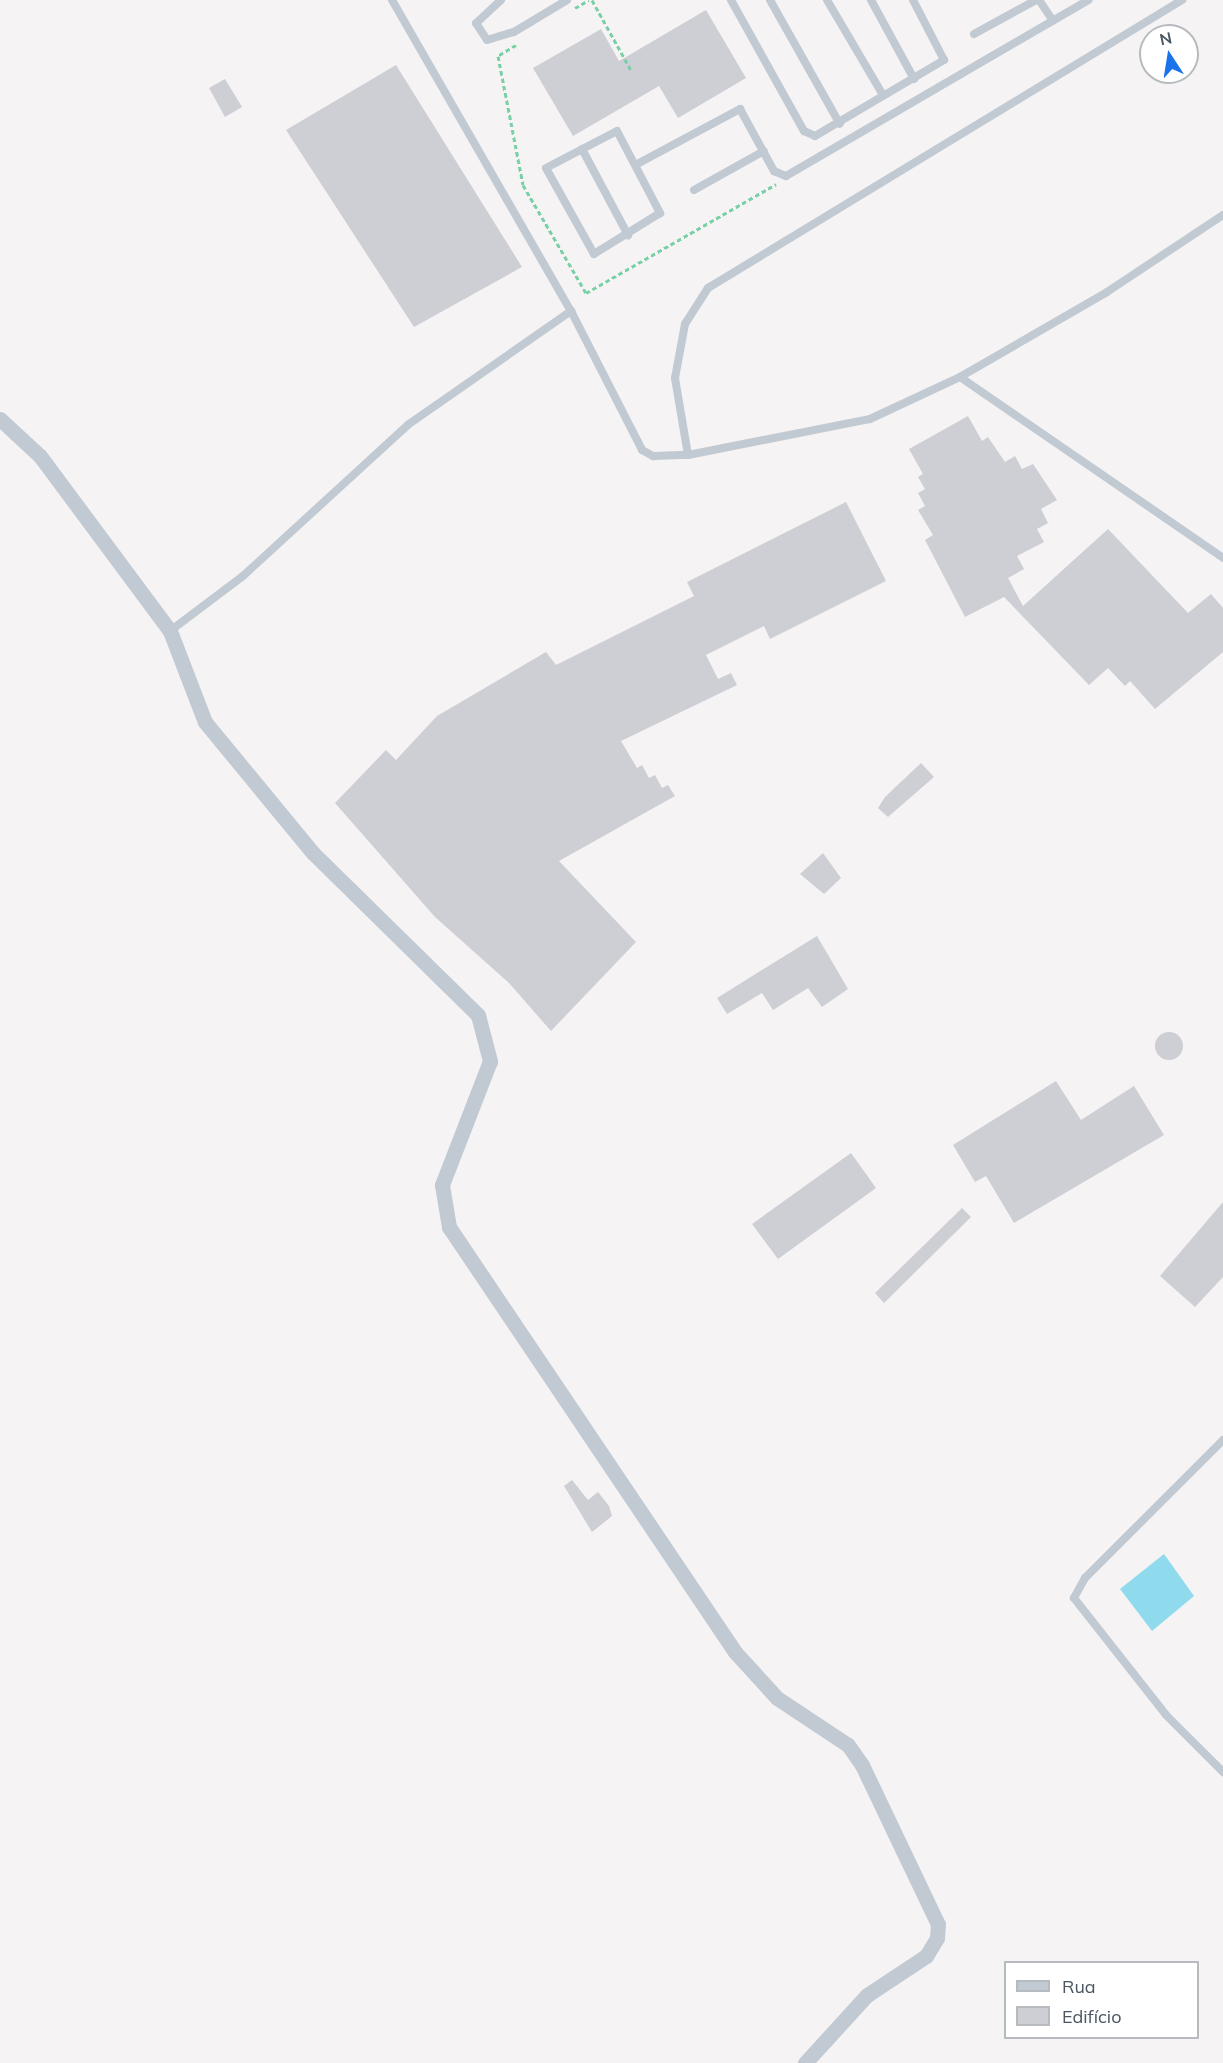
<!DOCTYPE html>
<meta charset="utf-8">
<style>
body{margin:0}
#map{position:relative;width:1223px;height:2063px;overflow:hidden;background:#f5f3f3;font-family:Mulish,sans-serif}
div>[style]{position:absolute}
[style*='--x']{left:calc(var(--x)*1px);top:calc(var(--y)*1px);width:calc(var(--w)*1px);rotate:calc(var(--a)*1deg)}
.water>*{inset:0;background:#90daee}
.building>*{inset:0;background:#cdcfd5}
.round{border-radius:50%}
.path>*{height:3px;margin-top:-1.5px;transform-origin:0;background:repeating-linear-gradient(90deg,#7ad0a6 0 4.5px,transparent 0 7.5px)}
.service>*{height:8px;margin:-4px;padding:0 4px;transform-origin:4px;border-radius:4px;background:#c1cad2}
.minor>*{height:15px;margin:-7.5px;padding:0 7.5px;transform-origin:7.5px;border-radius:7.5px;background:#c1cad2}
span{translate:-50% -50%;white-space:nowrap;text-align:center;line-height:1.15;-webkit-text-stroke:4.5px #fff;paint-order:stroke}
.legend{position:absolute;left:1004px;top:1961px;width:195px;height:78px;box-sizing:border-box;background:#fff;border:2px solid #b7bbc0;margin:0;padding:8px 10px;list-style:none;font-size:18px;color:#4a5661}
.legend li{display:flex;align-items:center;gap:12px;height:30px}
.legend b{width:30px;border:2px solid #b7bbc0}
.north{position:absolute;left:1139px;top:24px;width:60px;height:60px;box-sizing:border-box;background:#fff;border:2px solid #b7bbc0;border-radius:50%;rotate:348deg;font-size:16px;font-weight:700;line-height:24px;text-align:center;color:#4a5661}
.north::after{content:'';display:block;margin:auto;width:21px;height:27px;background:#1a73e8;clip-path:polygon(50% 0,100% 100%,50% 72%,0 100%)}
</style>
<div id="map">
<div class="water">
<div style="clip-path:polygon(1164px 1554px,1194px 1596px,1152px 1631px,1120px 1589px)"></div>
</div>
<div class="building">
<div style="clip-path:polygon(706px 10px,746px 78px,678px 118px,659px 86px,573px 136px,533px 68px,601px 29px,619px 61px)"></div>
<div style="clip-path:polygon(396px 65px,522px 267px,414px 327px,286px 130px)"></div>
<div style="clip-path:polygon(225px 79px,242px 107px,225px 117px,209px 88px)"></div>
<div style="clip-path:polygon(968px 416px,982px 441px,988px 437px,1005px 462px,1015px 456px,1022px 469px,1033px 464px,1057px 500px,1041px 509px,1048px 523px,1037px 529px,1044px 542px,1017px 556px,1024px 569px,1008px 578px,1023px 606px,1108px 529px,1188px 613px,1211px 594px,1223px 608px,1223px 652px,1155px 709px,1130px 681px,1125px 686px,1108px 668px,1089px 685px,1004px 597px,965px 617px,925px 540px,933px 535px,918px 510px,925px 506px,918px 493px,925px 489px,918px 477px,923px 474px,909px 449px)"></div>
<div style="clip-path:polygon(846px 502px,886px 581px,770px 639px,764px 626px,706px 655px,718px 679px,731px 673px,737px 685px,621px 741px,637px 768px,642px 765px,649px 778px,655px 775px,662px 788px,668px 785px,675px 796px,559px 861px,636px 942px,551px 1031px,509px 983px,435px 917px,335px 803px,386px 750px,396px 760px,437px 716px,546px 652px,556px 665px,694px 596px,687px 582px)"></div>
<div style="clip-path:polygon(921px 763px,934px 777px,888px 817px,878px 808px,885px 797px)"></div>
<div style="clip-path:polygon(823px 853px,841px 878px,824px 894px,800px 874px)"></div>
<div style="clip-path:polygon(817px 936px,848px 989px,822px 1007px,808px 988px,773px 1010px,762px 993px,727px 1014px,717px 998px)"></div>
<div class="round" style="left:1155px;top:1032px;width:28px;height:28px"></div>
<div style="clip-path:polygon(1056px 1081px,1081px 1120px,1134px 1086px,1164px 1135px,1014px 1223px,986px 1176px,975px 1182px,953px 1145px)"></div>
<div style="clip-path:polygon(851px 1153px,876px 1188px,778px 1259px,752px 1224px)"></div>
<div style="clip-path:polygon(1223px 1202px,1223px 1277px,1195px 1307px,1160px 1276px)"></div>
<div style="clip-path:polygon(962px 1208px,971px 1217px,884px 1303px,875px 1293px)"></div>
<div style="clip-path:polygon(572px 1480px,588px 1500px,598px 1492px,609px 1506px,612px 1516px,592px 1532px,564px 1486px)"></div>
</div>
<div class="path">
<div style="--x:592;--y:0;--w:80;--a:60.9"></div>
<div style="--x:575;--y:8;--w:16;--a:-30"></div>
<div style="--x:516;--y:45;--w:21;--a:149"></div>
<div style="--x:498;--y:56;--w:131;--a:79"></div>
<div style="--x:523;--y:185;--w:125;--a:59.7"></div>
<div style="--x:586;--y:293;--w:219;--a:-29.8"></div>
</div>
<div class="service">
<div style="--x:392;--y:0;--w:359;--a:60.1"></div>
<div style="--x:571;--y:311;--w:156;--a:62.9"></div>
<div style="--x:642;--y:450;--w:13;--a:29"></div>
<div style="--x:653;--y:456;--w:35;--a:-2"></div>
<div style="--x:688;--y:455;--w:186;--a:-11.2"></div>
<div style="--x:870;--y:419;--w:99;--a:-25"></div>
<div style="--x:960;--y:377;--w:170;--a:-30"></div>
<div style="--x:1107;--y:292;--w:139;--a:-33.6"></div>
<div style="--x:501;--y:0;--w:34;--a:137"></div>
<div style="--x:476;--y:23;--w:20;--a:57"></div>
<div style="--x:487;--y:40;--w:28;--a:-17"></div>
<div style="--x:514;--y:32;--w:62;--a:-31.1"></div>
<div style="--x:731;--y:0;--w:150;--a:60.9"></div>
<div style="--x:804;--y:131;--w:12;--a:24"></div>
<div style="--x:815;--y:136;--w:150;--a:-30.5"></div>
<div style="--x:944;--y:60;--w:68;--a:-117.3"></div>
<div style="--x:770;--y:0;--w:142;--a:60.6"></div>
<div style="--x:827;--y:0;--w:110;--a:59.5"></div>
<div style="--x:871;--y:0;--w:90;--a:61.4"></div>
<div style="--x:1039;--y:0;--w:25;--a:56"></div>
<div style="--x:974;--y:34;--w:71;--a:-28.7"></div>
<div style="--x:617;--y:131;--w:93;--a:62.3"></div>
<div style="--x:660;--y:213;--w:78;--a:148.2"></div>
<div style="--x:594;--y:254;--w:98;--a:-119.2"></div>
<div style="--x:546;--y:168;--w:80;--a:-27.5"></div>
<div style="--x:582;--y:149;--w:98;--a:61.9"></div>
<div style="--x:639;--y:163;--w:115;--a:-28.1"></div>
<div style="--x:740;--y:109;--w:71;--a:61.3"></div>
<div style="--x:774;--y:171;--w:13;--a:23"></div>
<div style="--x:786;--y:176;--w:350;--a:-30.2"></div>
<div style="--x:694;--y:190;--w:80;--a:-29.1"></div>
<div style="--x:960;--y:377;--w:319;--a:34.5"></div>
<div style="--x:688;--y:455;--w:78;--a:-99.6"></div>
<div style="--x:675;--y:378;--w:55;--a:-79.5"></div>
<div style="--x:685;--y:324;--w:43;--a:-57.4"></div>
<div style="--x:708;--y:288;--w:555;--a:-31.28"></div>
<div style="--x:170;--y:631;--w:91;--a:-37"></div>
<div style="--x:243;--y:576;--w:225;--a:-42.5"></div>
<div style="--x:409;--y:424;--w:198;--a:-34.9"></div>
<div style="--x:1223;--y:1440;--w:195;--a:135"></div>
<div style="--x:1085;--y:1578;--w:23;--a:119"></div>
<div style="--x:1074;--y:1598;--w:149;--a:51.8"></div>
<div style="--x:1166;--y:1715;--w:81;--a:45"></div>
</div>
<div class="minor">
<div style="--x:0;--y:419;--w:54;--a:42.8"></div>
<div style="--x:40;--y:456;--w:218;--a:53.4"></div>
<div style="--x:170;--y:631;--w:97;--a:69"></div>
<div style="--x:205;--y:722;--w:170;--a:50.5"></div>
<div style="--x:313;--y:853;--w:231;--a:44.5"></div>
<div style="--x:478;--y:1015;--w:48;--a:75.4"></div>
<div style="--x:490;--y:1061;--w:133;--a:111.2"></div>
<div style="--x:442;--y:1185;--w:43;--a:80.5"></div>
<div style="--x:449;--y:1227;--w:512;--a:56.06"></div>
<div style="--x:735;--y:1652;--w:62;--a:47.6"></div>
<div style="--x:777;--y:1698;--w:85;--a:33.5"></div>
<div style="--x:848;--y:1745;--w:24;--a:55"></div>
<div style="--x:862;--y:1765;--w:176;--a:64.5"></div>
<div style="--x:938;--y:1924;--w:14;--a:94"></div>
<div style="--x:937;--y:1938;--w:21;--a:121"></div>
<div style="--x:926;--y:1956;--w:71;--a:146.5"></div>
<div style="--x:867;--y:1995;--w:92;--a:132.4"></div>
</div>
<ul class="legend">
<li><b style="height:8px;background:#c1cad2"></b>Rua</li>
<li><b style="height:16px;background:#cdcfd5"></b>Edifício</li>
</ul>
<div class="north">N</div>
</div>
